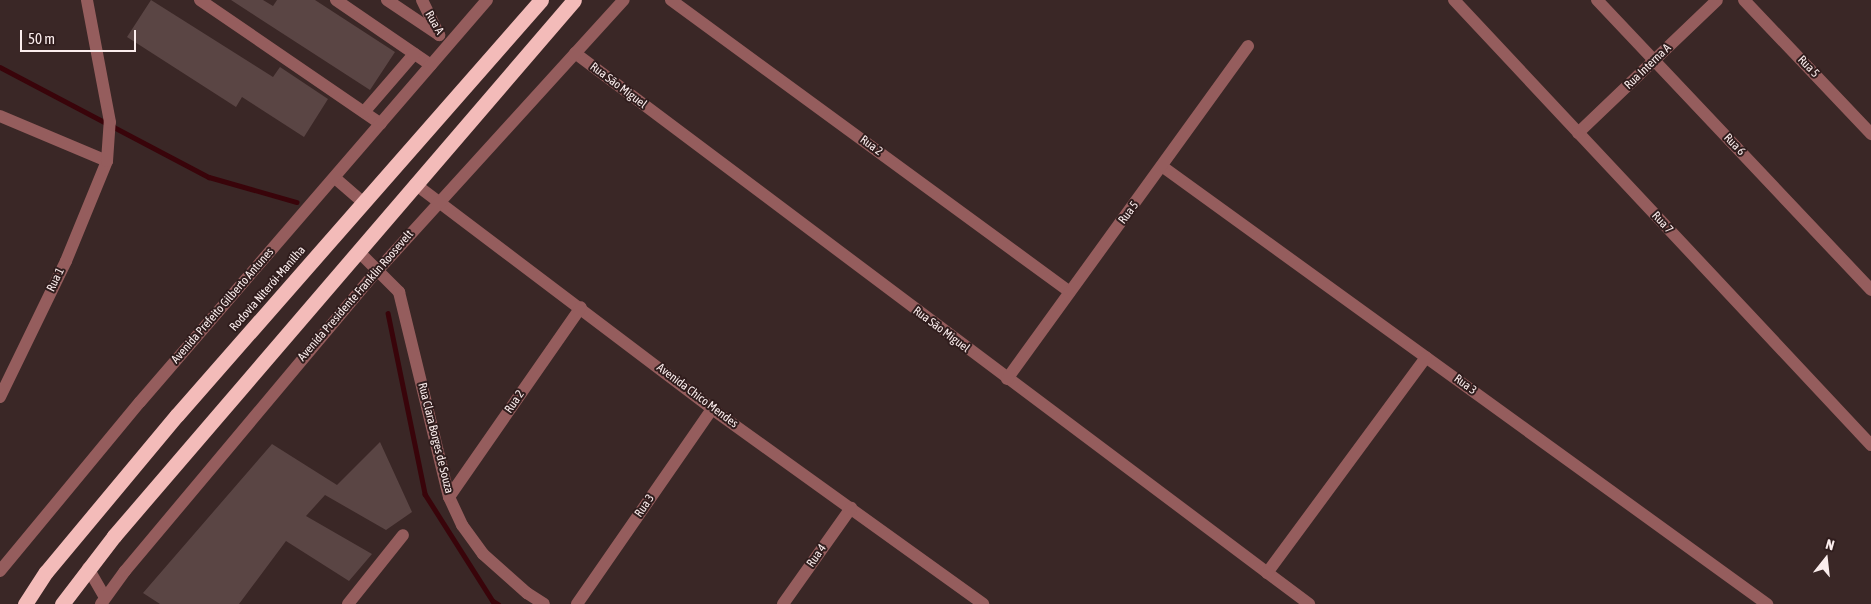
<!DOCTYPE html>
<meta charset="utf-8">
<style>
body{margin:0}
#map{position:relative;width:1871px;height:604px;overflow:hidden;background:#3a2726;font-family:"Asap Condensed",sans-serif}
div>[style]{position:absolute}
[style*='--x']{left:calc(var(--x)*1px);top:calc(var(--y)*1px);width:calc(var(--w)*1px);rotate:calc(var(--a)*1deg)}
.stream>*{height:4.5px;margin:-2.25px;padding:0 2.25px;transform-origin:2.25px;border-radius:2.25px;background:#39040a}
.building>*{inset:0;background:#5a4544}
.minor>*{height:12px;margin:-6px;padding:0 6px;transform-origin:6px;border-radius:6px;background:#955d5d}
.highway>*{height:15px;margin:-7.5px;padding:0 7.5px;transform-origin:7.5px;border-radius:7.5px;background:#f3bbb9}
span{translate:-50% -50%;white-space:nowrap;text-align:center;line-height:1.15;-webkit-text-stroke:4px #301d1d;paint-order:stroke}
.street-label{font-size:12px;color:#fbeded}
.north{position:absolute;left:1801px;top:534px;width:50px;height:50px;-webkit-text-stroke:4px #301d1d;paint-order:stroke;rotate:16deg;font-size:14px;font-weight:700;line-height:20px;text-align:center;color:#fbeded}
.north::after{content:'';display:block;margin:auto;width:18px;height:22px;background:#fbeded;clip-path:polygon(50% 0,100% 100%,50% 72%,0 100%)}
.scale{position:absolute;left:20px;top:30px;width:116px;height:22px;box-sizing:border-box;border:2px solid #fbeded;border-top:0;padding-left:6px;font-size:15px;line-height:18px;white-space:nowrap;color:#fbeded;-webkit-text-stroke:4px #301d1d;paint-order:stroke}
</style>
<div id="map">
<div class="stream">
<div style="--x:0;--y:67;--w:236;--a:27.8"></div>
<div style="--x:209;--y:177;--w:91;--a:15.9"></div>
<div style="--x:388;--y:313;--w:185;--a:78.4"></div>
<div style="--x:425;--y:494;--w:127;--a:57.6"></div>
<div style="--x:493;--y:601;--w:6;--a:31"></div>
</div>
<div class="building">
<div style="clip-path:polygon(151px 0,273px 77px,280px 67px,328px 99px,304px 137px,242px 97px,236px 107px,127px 37px)"></div>
<div style="clip-path:polygon(231px 0,263px 0,273px 6px,277px 0,315px 0,395px 52px,370px 90px)"></div>
<div style="clip-path:polygon(380px 442px,412px 512px,386px 530px,325px 495px,306px 516px,372px 554px,349px 581px,286px 541px,239px 604px,160px 604px,143px 593px,272px 444px,337px 485px)"></div>
</div>
<div class="minor">
<div style="--x:200;--y:0;--w:219;--a:34.4"></div>
<div style="--x:336;--y:0;--w:115;--a:34.4"></div>
<div style="--x:387;--y:0;--w:63;--a:33.9"></div>
<div style="--x:422;--y:0;--w:39;--a:64"></div>
<div style="--x:671;--y:0;--w:494;--a:36.2"></div>
<div style="--x:1454;--y:0;--w:610;--a:46.86"></div>
<div style="--x:1597;--y:0;--w:399;--a:46.6"></div>
<div style="--x:1744;--y:0;--w:185;--a:46.5"></div>
<div style="--x:575;--y:53;--w:918;--a:36.89"></div>
<div style="--x:364;--y:112;--w:77;--a:-49.2"></div>
<div style="--x:0;--y:116;--w:116;--a:22.8"></div>
<div style="--x:1578;--y:133;--w:192;--a:-43.7"></div>
<div style="--x:1163;--y:167;--w:746;--a:35.89"></div>
<div style="--x:335;--y:178;--w:37;--a:41"></div>
<div style="--x:415;--y:184;--w:373;--a:37.1"></div>
<div style="--x:712;--y:409;--w:334;--a:35.7"></div>
<div style="--x:359;--y:252;--w:57;--a:45"></div>
<div style="--x:399;--y:292;--w:211;--a:76.3"></div>
<div style="--x:449;--y:497;--w:31;--a:65"></div>
<div style="--x:462;--y:525;--w:36;--a:54"></div>
<div style="--x:483;--y:554;--w:59;--a:41.6"></div>
<div style="--x:527;--y:593;--w:20;--a:33"></div>
<div style="--x:1007;--y:379;--w:411;--a:-54.1"></div>
<div style="--x:0;--y:397;--w:151;--a:-64.1"></div>
<div style="--x:66;--y:261;--w:108;--a:-67.7"></div>
<div style="--x:107;--y:161;--w:39;--a:-86"></div>
<div style="--x:110;--y:122;--w:124;--a:-100.7"></div>
<div style="--x:449;--y:497;--w:231;--a:-55.2"></div>
<div style="--x:88;--y:568;--w:34;--a:60"></div>
<div style="--x:0;--y:571;--w:219;--a:-50.4"></div>
<div style="--x:140;--y:402;--w:531;--a:-49.2"></div>
<div style="--x:1267;--y:573;--w:268;--a:-53.6"></div>
<div style="--x:101;--y:604;--w:41;--a:-54"></div>
<div style="--x:125;--y:571;--w:393;--a:-50"></div>
<div style="--x:378;--y:270;--w:365;--a:-47.7"></div>
<div style="--x:348;--y:604;--w:88;--a:-51.4"></div>
<div style="--x:577;--y:604;--w:237;--a:-55.3"></div>
<div style="--x:783;--y:604;--w:118;--a:-54.7"></div>
</div>
<div class="highway">
<div style="--x:25;--y:604;--w:38;--a:-57"></div>
<div style="--x:46;--y:572;--w:204;--a:-50.2"></div>
<div style="--x:177;--y:415;--w:552;--a:-48.75"></div>
<div style="--x:62;--y:604;--w:86;--a:-52.6"></div>
<div style="--x:114;--y:536;--w:706;--a:-49.36"></div>
</div>
<div class="street-label">
<span style="left:434px;top:23px;rotate:60deg">Rua A</span>
<span style="left:1648px;top:67px;rotate:-44deg">Rua Interna A</span>
<span style="left:1808px;top:67px;rotate:46deg">Rua 5</span>
<span style="left:618px;top:86px;rotate:37deg">Rua São Miguel</span>
<span style="left:1734px;top:145px;rotate:46deg">Rua 6</span>
<span style="left:871px;top:146px;rotate:36deg">Rua 2</span>
<span style="left:1129px;top:213px;rotate:-53deg">Rua 5</span>
<span style="left:1662px;top:223px;rotate:47deg">Rua 7</span>
<span style="left:56px;top:280px;rotate:-64deg">Rua 1</span>
<span style="left:268px;top:289px;rotate:-49deg">Rodovia Niterói-Manilha</span>
<span style="left:356px;top:296px;rotate:-49deg">Avenida Presidente Franklin Roosevelt</span>
<span style="left:223px;top:306px;rotate:-49deg">Avenida Prefeito Gilberto Antunes</span>
<span style="left:941px;top:330px;rotate:37deg">Rua São Miguel</span>
<span style="left:1465px;top:385px;rotate:36deg">Rua 3</span>
<span style="left:697px;top:396px;rotate:37deg">Avenida Chico Mendes</span>
<span style="left:515px;top:402px;rotate:-55deg">Rua 2</span>
<span style="left:435px;top:438px;rotate:76deg">Rua Clara Borges de Souza</span>
<span style="left:645px;top:506px;rotate:-55deg">Rua 3</span>
<span style="left:817px;top:556px;rotate:-55deg">Rua 4</span>
</div>
<div class="north">N</div>
<div class="scale">50 m</div>
</div>
